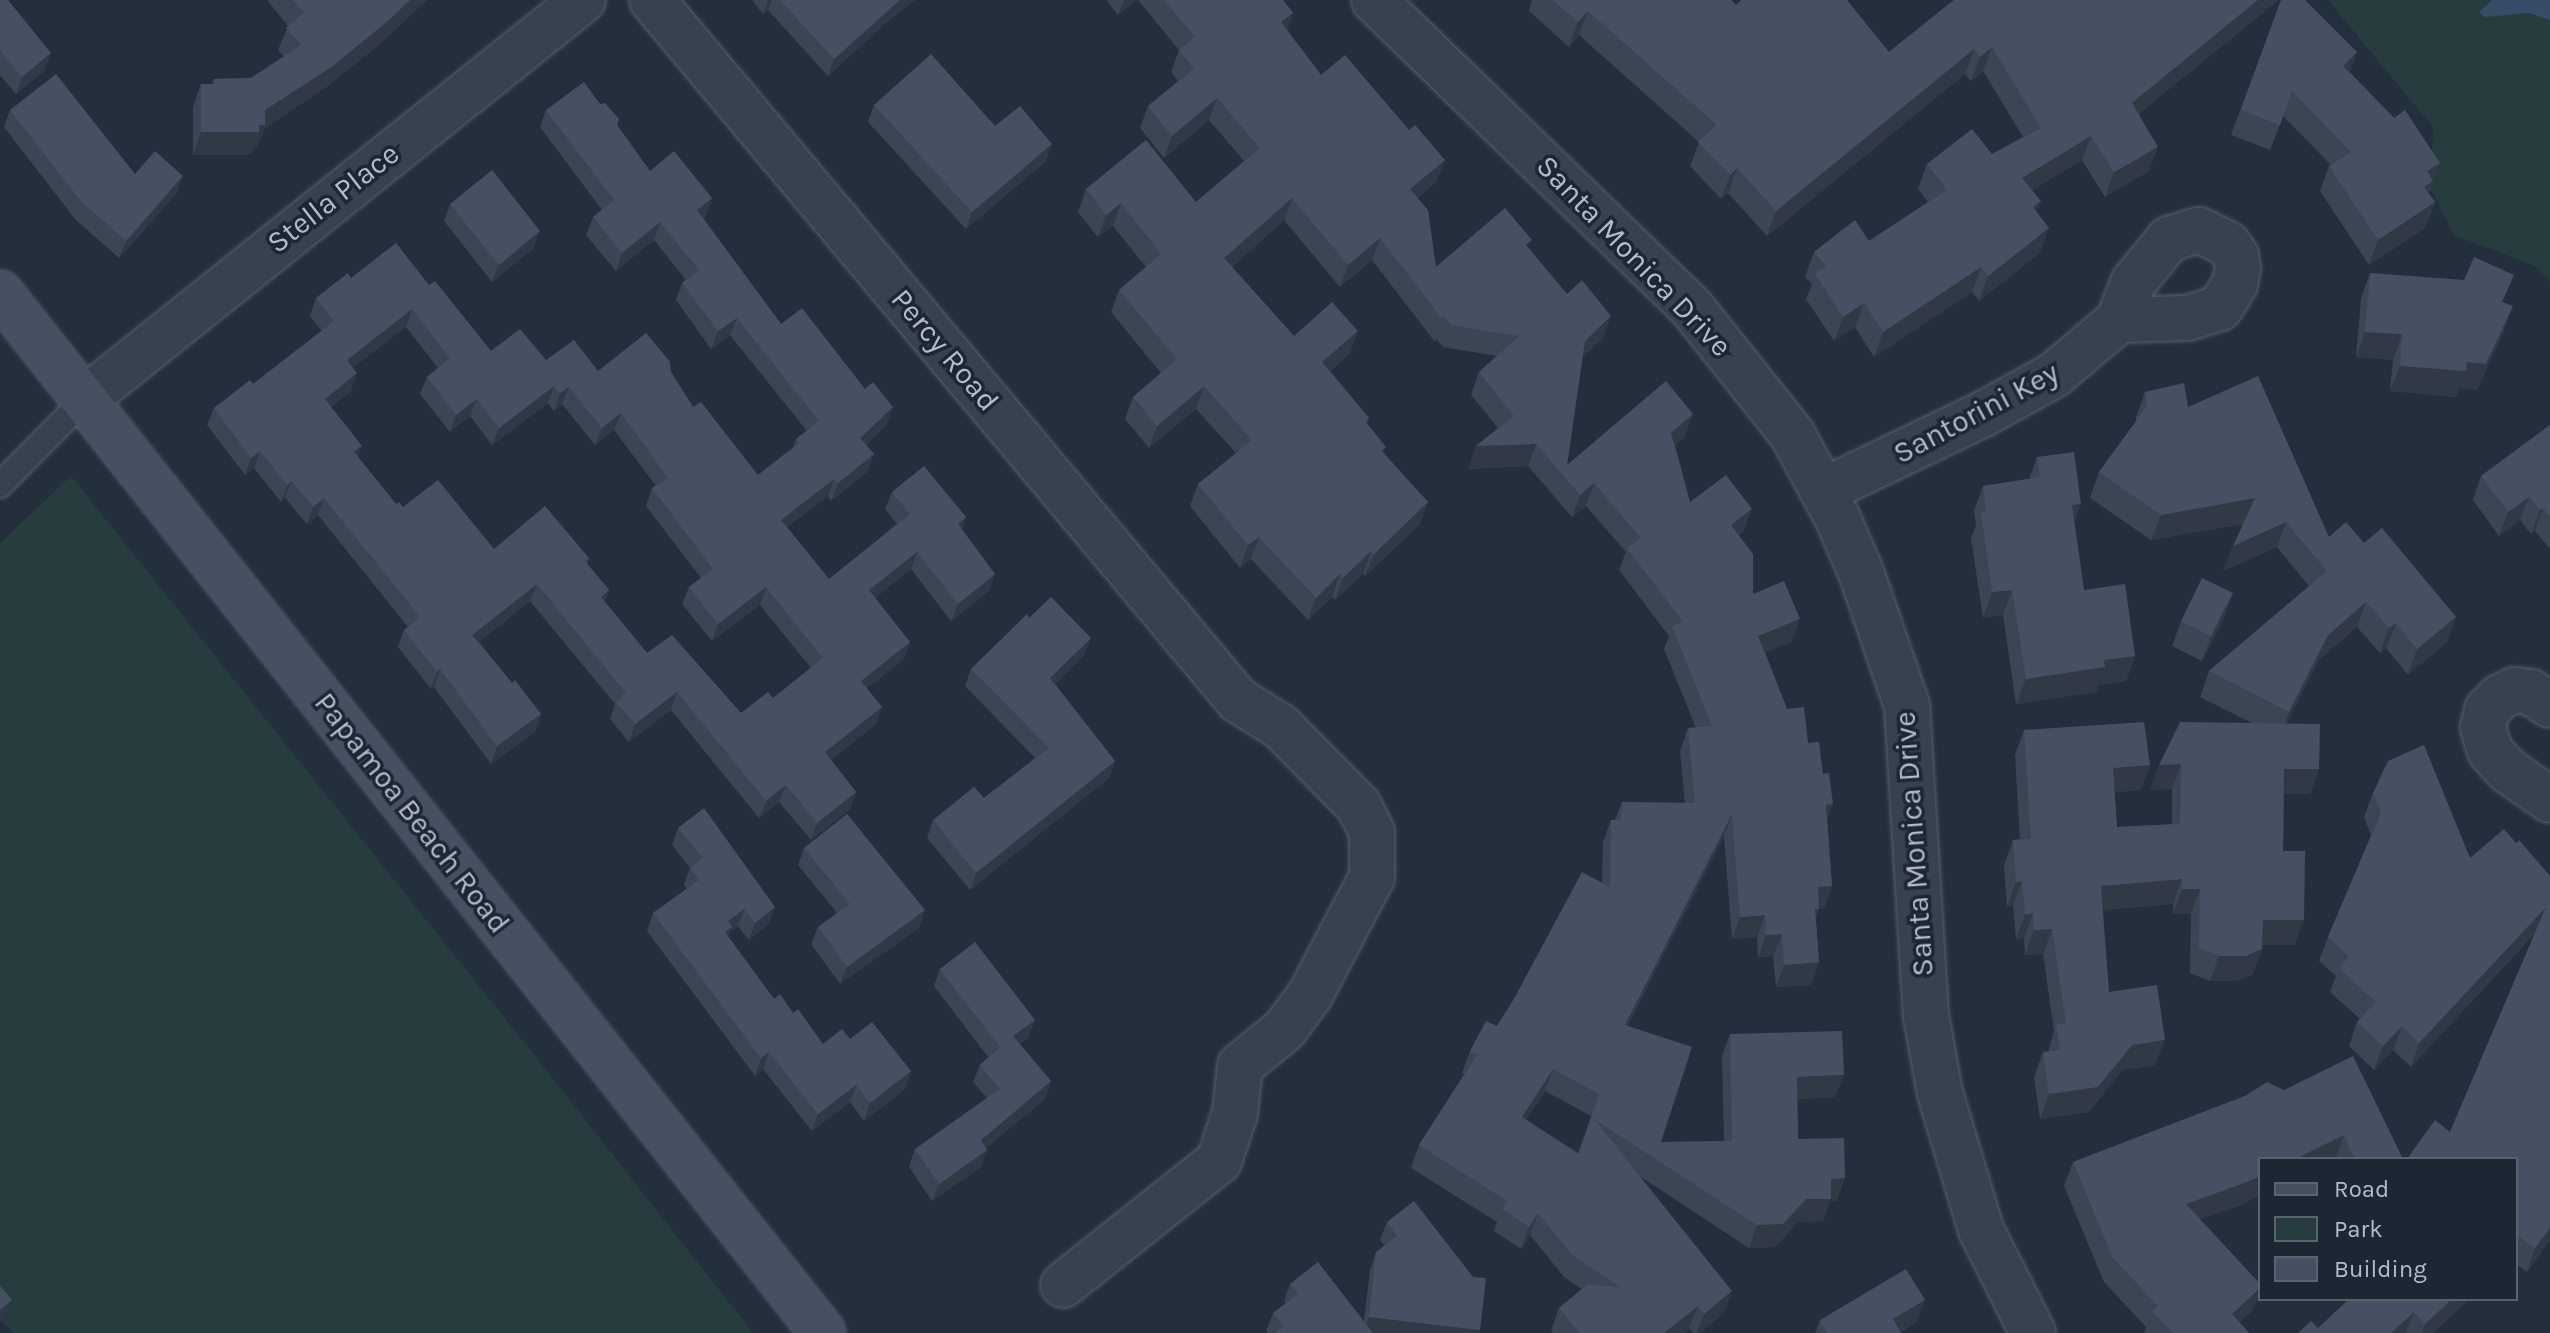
<!DOCTYPE html>
<style>
body{margin:0}
#map{position:relative;width:2550px;height:1333px;overflow:hidden;background:#242f3e;font-family:Karla,sans-serif}
div>[style]{position:absolute}
[style*='--x']{left:calc(var(--x)*1px);top:calc(var(--y)*1px);width:calc(var(--w)*1px);rotate:calc(var(--a)*1deg)}
.green>*{inset:0;background:#263c3f}
.water>*{inset:0;background:#394c67}
.roads{filter:drop-shadow(0 0 2px #565f6c) drop-shadow(0 0 2px #565f6c)}
.service>*{height:24px;margin:-12px;padding:0 12px;transform-origin:12px;border-radius:12px;background:#38414e}
.minor>*{height:44px;margin:-22px;padding:0 22px;transform-origin:22px;border-radius:22px;background:#38414e}
.secondary>*{height:44px;margin:-22px;padding:0 22px;transform-origin:22px;border-radius:22px;background:#465061}
.wall>*{inset:0;background:#3b4654}
.shaded-wall>*{inset:0;background:#303945}
.building>*{inset:0;background:#455162}
span{translate:-50% -50%;white-space:nowrap;text-align:center;line-height:1.15;-webkit-text-stroke:7px #1d2633;paint-order:stroke}
.street-label{font-size:30px;color:#b4bcc9}
.legend{position:absolute;left:2258px;top:1157px;width:260px;height:144px;box-sizing:border-box;background:#1d2633;border:2px solid #59626f;margin:0;padding:10px 14px;list-style:none;font-size:24px;color:#b4bcc9}
.legend li{display:flex;align-items:center;gap:16px;height:40px}
.legend b{width:40px;border:2px solid #59626f}
</style>
<div id="map">
<div class="green">
<div style="clip-path:polygon(2328px 0,2550px 0,2550px 281px,2535px 266px,2454px 235px,2431px 189px,2433px 127px)"></div>
<div style="clip-path:polygon(71px 476px,547px 1071px,753px 1333px,14px 1333px,0 1319px,0 543px)"></div>
</div>
<div class="water">
<div style="clip-path:polygon(2492px 0,2550px 0,2550px 20px,2529px 13px,2485px 17px,2479px 12px)"></div>
</div>
<div class="roads">
<div class="service">
<div style="--x:0;--y:485;--w:121;--a:-45.3"></div>
</div>
<div class="minor">
<div style="--x:652;--y:0;--w:913;--a:50.07"></div>
<div style="--x:1238;--y:700;--w:51;--a:32.1"></div>
<div style="--x:1281;--y:727;--w:111;--a:45.4"></div>
<div style="--x:1359;--y:806;--w:30;--a:64"></div>
<div style="--x:1372;--y:833;--w:44;--a:90"></div>
<div style="--x:1372;--y:877;--w:133;--a:117.7"></div>
<div style="--x:1310;--y:995;--w:42;--a:126.3"></div>
<div style="--x:1285;--y:1029;--w:58;--a:140.6"></div>
<div style="--x:1240;--y:1066;--w:47;--a:96.1"></div>
<div style="--x:1235;--y:1113;--w:51;--a:108.4"></div>
<div style="--x:1219;--y:1161;--w:199;--a:141.5"></div>
<div style="--x:1374;--y:0;--w:441;--a:44.1"></div>
<div style="--x:1691;--y:307;--w:162;--a:51.5"></div>
<div style="--x:1792;--y:434;--w:97;--a:61.6"></div>
<div style="--x:1838;--y:519;--w:61;--a:66.8"></div>
<div style="--x:1862;--y:575;--w:139;--a:71"></div>
<div style="--x:1907;--y:706;--w:311;--a:86.5"></div>
<div style="--x:1926;--y:1016;--w:78;--a:79.7"></div>
<div style="--x:1940;--y:1093;--w:143;--a:73.3"></div>
<div style="--x:1981;--y:1230;--w:115;--a:63.2"></div>
<div style="--x:85;--y:399;--w:638;--a:-38.7"></div>
<div style="--x:1823;--y:491;--w:182;--a:-25.7"></div>
<div style="--x:1987;--y:412;--w:77;--a:-28.9"></div>
<div style="--x:2054;--y:375;--w:85;--a:-40.2"></div>
<div style="--x:2119;--y:320;--w:40;--a:-69"></div>
<div style="--x:2133;--y:283;--w:57;--a:-50.7"></div>
<div style="--x:2169;--y:239;--w:31;--a:-17"></div>
<div style="--x:2199;--y:230;--w:32;--a:26"></div>
<div style="--x:2228;--y:244;--w:14;--a:56"></div>
<div style="--x:2236;--y:256;--w:12;--a:81"></div>
<div style="--x:2238;--y:268;--w:16;--a:101"></div>
<div style="--x:2235;--y:284;--w:28;--a:122"></div>
<div style="--x:2220;--y:308;--w:34;--a:163"></div>
<div style="--x:2187;--y:318;--w:68;--a:178.3"></div>
<div style="--x:2550;--y:705;--w:23;--a:-146"></div>
<div style="--x:2531;--y:692;--w:16;--a:-173"></div>
<div style="--x:2515;--y:690;--w:17;--a:155"></div>
<div style="--x:2500;--y:697;--w:18;--a:135"></div>
<div style="--x:2487;--y:710;--w:18;--a:103"></div>
<div style="--x:2483;--y:728;--w:24;--a:73"></div>
<div style="--x:2490;--y:751;--w:25;--a:48"></div>
<div style="--x:2507;--y:770;--w:52;--a:34.9"></div>
</div>
<div class="secondary">
<div style="--x:0;--y:293;--w:1326;--a:51.64"></div>
</div>
</div>
<div class="wall">
<div style="clip-path:polygon(0 0,44px 71px,16px 94px,0 75px)"></div>
<div style="clip-path:polygon(267px 0,427px 0,381px 43px,325px 88px,264px 129px,257px 148px,253px 148px,251px 155px,193px 155px,193px 107px,201px 84px,212px 84px,214px 79px,251px 78px,284px 57px,278px 50px,288px 26px)"></div>
<div style="clip-path:polygon(752px 0,915px 0,888px 21px,828px 76px,768px 10px,763px 14px)"></div>
<div style="clip-path:polygon(1106px 0,1137px 0,1118px 15px)"></div>
<div style="clip-path:polygon(evenodd,1138px 0,1283px 0,1293px 13px,1287px 30px,1321px 75px,1409px 130px,1445px 160px,1436px 182px,1418px 198px,1436px 267px,1529px 249px,1603px 338px,1582px 358px,1567px 465px,1685px 436px,1675px 445px,1690px 502px,1743px 532px,1739px 535px,1753px 594px,1792px 642px,1765px 652px,1787px 709px,1808px 743px,1827px 819px,1832px 886px,1824px 909px,1819px 909px,1816px 919px,1819px 962px,1811px 985px,1776px 987px,1773px 956px,1758px 957px,1757px 937px,1732px 939px,1724px 836px,1628px 1026px,1661px 1142px,1724px 1141px,1722px 1056px,1730px 1034px,1835px 1097px,1797px 1099px,1798px 1139px,1837px 1201px,1830px 1201px,1823px 1221px,1798px 1222px,1775px 1247px,1749px 1248px,1641px 1177px,1724px 1313px,1700px 1333px,1693px 1333px,1689px 1328px,1684px 1333px,1553px 1333px,1551px 1331px,1559px 1308px,1582px 1289px,1564px 1277px,1530px 1235px,1521px 1249px,1494px 1231px,1497px 1222px,1411px 1168px,1419px 1145px,1464px 1074px,1462px 1073px,1470px 1051px,1497px 1026px,1602px 883px,1603px 842px,1611px 820px,1615px 820px,1622px 802px,1685px 803px,1680px 751px,1688px 728px,1696px 728px,1664px 649px,1669px 636px,1619px 570px,1626px 552px,1586px 506px,1572px 517px,1528px 466px,1468px 469px,1476px 446px,1498px 428px,1471px 395px,1479px 372px,1497px 356px,1443px 347px,1436px 339px,1435px 342px,1372px 260px,1340px 287px,1284px 220px,1232px 267px,1294px 336px,1350px 353px,1330px 371px,1369px 418px,1367px 423px,1384px 453px,1428px 502px,1420px 524px,1365px 576px,1363px 574px,1335px 600px,1332px 597px,1308px 620px,1251px 559px,1240px 568px,1190px 506px,1198px 484px,1236px 453px,1196px 409px,1149px 448px,1125px 419px,1133px 397px,1161px 373px,1111px 312px,1119px 290px,1146px 267px,1113px 226px,1098px 237px,1078px 212px,1086px 189px,1196px 202px,1244px 161px,1209px 120px,1164px 158px,1140px 128px,1148px 106px,1178px 81px,1171px 72px,1179px 50px,1138px 0,1545px 1091px,1591px 1116px,1578px 1153px,1526px 1120px,1545px 1091px)"></div>
<div style="clip-path:polygon(1532px 0,1731px 0,1736px 5px,1889px 52px,1954px 0,2138px 114px,2149px 171px,2105px 197px,2082px 160px,2032px 190px,2037px 212px,2040px 253px,1979px 301px,1972px 292px,1874px 357px,1855px 327px,1834px 341px,1806px 299px,1812px 284px,1805px 277px,1814px 252px,1869px 241px,1928px 202px,1918px 189px,1927px 164px,1992px 154px,2023px 137px,1983px 71px,1971px 81px,1965px 74px,1767px 236px,1728px 193px,1721px 199px,1690px 166px,1699px 142px,1579px 35px,1569px 47px,1529px 11px)"></div>
<div style="clip-path:polygon(2281px 0,2394px 118px,2440px 163px,2429px 193px,2435px 202px,2425px 228px,2369px 265px,2320px 191px,2329px 166px,2331px 165px,2283px 116px,2270px 150px,2231px 135px)"></div>
<div style="clip-path:polygon(874px 105px,995px 126px,1046px 161px,966px 229px,868px 122px)"></div>
<div style="clip-path:polygon(10px 110px,135px 174px,177px 193px,119px 258px,75px 219px,4px 127px)"></div>
<div style="clip-path:polygon(evenodd,546px 110px,617px 125px,650px 171px,712px 198px,706px 216px,703px 218px,781px 324px,887px 424px,866px 445px,874px 454px,867px 472px,831px 501px,828px 496px,787px 527px,829px 579px,897px 524px,885px 509px,892px 492px,966px 517px,962px 530px,995px 574px,989px 591px,951px 621px,911px 569px,875px 598px,910px 642px,904px 659px,867px 688px,876px 724px,831px 760px,856px 792px,850px 809px,811px 840px,779px 802px,759px 818px,671px 710px,629px 742px,610px 719px,615px 704px,530px 601px,479px 642px,512px 683px,541px 714px,535px 732px,491px 764px,434px 687px,431px 689px,398px 647px,404px 630px,408px 627px,318px 515px,307px 524px,285px 498px,281px 502px,254px 468px,245px 475px,207px 425px,214px 408px,253px 384px,322px 331px,310px 316px,316px 298px,351px 278px,429px 285px,491px 351px,598px 371px,671px 372px,693px 407px,758px 475px,793px 448px,796px 439px,807px 431px,730px 335px,711px 349px,676px 300px,682px 283px,686px 280px,654px 240px,616px 271px,586px 235px,593px 217px,602px 210px,540px 127px,546px 110px,406px 327px,438px 368px,427px 377px,420px 394px,450px 432px,470px 416px,492px 445px,548px 403px,554px 411px,562px 404px,595px 445px,614px 430px,656px 486px,652px 488px,646px 506px,701px 578px,689px 587px,682px 604px,712px 641px,760px 605px,811px 668px,773px 698px,741px 713px,647px 653px,605px 602px,609px 590px,587px 564px,589px 558px,494px 549px,396px 504px,358px 457px,331px 407px,351px 391px,353px 367px,406px 327px)"></div>
<div style="clip-path:polygon(450px 204px,534px 248px,492px 282px,444px 221px)"></div>
<div style="clip-path:polygon(2370px 273px,2504px 302px,2504px 331px,2477px 390px,2460px 388px,2457px 397px,2390px 391px,2393px 360px,2356px 357px,2361px 298px)"></div>
<div style="clip-path:polygon(2145px 392px,2188px 407px,2329px 537px,2364px 543px,2456px 617px,2447px 642px,2408px 675px,2386px 648px,2380px 653px,2357px 627px,2319px 660px,2286px 724px,2319px 769px,2310px 794px,2284px 794px,2283px 851px,2295px 945px,2262px 945px,2262px 949px,2253px 974px,2236px 981px,2210px 981px,2190px 973px,2191px 914px,2173px 914px,2173px 904px,2102px 910px,2109px 992px,2155px 1065px,2122px 1070px,2089px 1112px,2040px 1119px,2034px 1077px,2043px 1052px,2048px 1052px,2054px 1031px,2043px 954px,2025px 955px,2024px 938px,2016px 939px,2013px 906px,2007px 907px,2004px 865px,2013px 840px,2020px 839px,2015px 755px,2024px 730px,2150px 765px,2141px 790px,2114px 792px,2117px 827px,2172px 824px,2172px 789px,2150px 790px,2159px 765px,2252px 723px,2200px 697px,2209px 671px,2309px 586px,2277px 547px,2223px 571px,2233px 546px,2243px 524px,2151px 540px,2090px 498px,2099px 472px,2136px 421px,2136px 417px)"></div>
<div style="clip-path:polygon(2550px 425px,2550px 549px,2535px 531px,2531px 534px,2520px 520px,2499px 536px,2473px 500px,2481px 476px)"></div>
<div style="clip-path:polygon(2037px 457px,2074px 522px,2084px 590px,2135px 656px,2126px 681px,2099px 685px,2096px 692px,2016px 704px,2003px 615px,1983px 618px,1971px 538px,1976px 526px,1974px 511px,1983px 486px,2029px 479px)"></div>
<div style="clip-path:polygon(1029px 618px,1091px 638px,1084px 655px,1055px 684px,1115px 761px,1109px 778px,970px 890px,927px 838px,933px 820px,984px 798px,1035px 758px,965px 686px,971px 669px)"></div>
<div style="clip-path:polygon(2224px 618px,2202px 661px,2172px 646px,2181px 621px)"></div>
<div style="clip-path:polygon(2373px 793px,2470px 858px,2516px 843px,2550px 876px,2550px 1240px,2527px 1272px,2516px 1264px,2516px 1159px,2450px 1132px,2535px 933px,2411px 1067px,2393px 1050px,2374px 1070px,2349px 1046px,2357px 1022px,2360px 1019px,2330px 992px,2336px 976px,2319px 961px,2328px 937px,2371px 835px,2364px 817px)"></div>
<div style="clip-path:polygon(678px 828px,775px 907px,768px 925px,749px 940px,738px 926px,730px 932px,728px 937px,774px 999px,793px 1013px,823px 1044px,850px 1039px,911px 1071px,905px 1089px,864px 1121px,850px 1102px,812px 1131px,763px 1069px,755px 1076px,647px 931px,653px 913px,687px 889px,684px 885px,690px 868px,672px 845px)"></div>
<div style="clip-path:polygon(804px 848px,925px 910px,919px 928px,840px 984px,811px 944px,818px 927px,837px 913px,798px 865px)"></div>
<div style="clip-path:polygon(940px 969px,1035px 1020px,1028px 1037px,1020px 1044px,1051px 1081px,1045px 1099px,986px 1148px,981px 1167px,932px 1201px,909px 1167px,915px 1149px,987px 1098px,973px 1082px,980px 1065px,988px 1057px,934px 986px)"></div>
<div style="clip-path:polygon(2245px 1096px,2403px 1159px,2260px 1159px,2260px 1195px,2238px 1206px,2200px 1219px,2260px 1284px,2260px 1291px,2253px 1310px,2239px 1323px,2249px 1333px,2144px 1333px,2146px 1327px,2104px 1282px,2064px 1186px,2073px 1162px)"></div>
<div style="clip-path:polygon(1387px 1222px,1480px 1330px,1479px 1333px,1268px 1333px,1266px 1331px,1273px 1313px,1286px 1303px,1284px 1301px,1290px 1284px,1364px 1321px,1370px 1270px,1376px 1252px,1385px 1246px,1380px 1240px)"></div>
<div style="clip-path:polygon(2469px 1299px,2433px 1333px,2298px 1333px,2318px 1328px)"></div>
<div style="clip-path:polygon(1820px 1320px,1917px 1322px,1901px 1332px,1901px 1333px,1815px 1333px)"></div>
</div>
<div class="shaded-wall">
<div style="clip-path:polygon(410px 0,427px 0,381px 43px,325px 88px,264px 129px,257px 148px,253px 148px,251px 155px,193px 155px,201px 132px,265px 110px)"></div>
<div style="clip-path:polygon(768px 0,772px 0,768px 10px,763px 14px)"></div>
<div style="clip-path:polygon(900px 0,915px 0,888px 21px,828px 76px,834px 59px)"></div>
<div style="clip-path:polygon(1124px 0,1137px 0,1118px 15px)"></div>
<div style="clip-path:polygon(2258px 0,2279px 0,2123px 127px,2132px 103px)"></div>
<div style="clip-path:polygon(1588px 11px,1579px 35px,1569px 47px,1578px 22px)"></div>
<div style="clip-path:polygon(1293px 13px,1285px 35px,1281px 22px)"></div>
<div style="clip-path:polygon(1992px 47px,1983px 71px,1971px 81px,1980px 57px)"></div>
<div style="clip-path:polygon(1974px 49px,1965px 74px,1767px 236px,1776px 211px)"></div>
<div style="clip-path:polygon(2357px 52px,2348px 77px,2343px 66px)"></div>
<div style="clip-path:polygon(51px 53px,44px 71px,16px 94px,22px 77px)"></div>
<div style="clip-path:polygon(1217px 98px,1209px 120px,1164px 158px,1172px 136px)"></div>
<div style="clip-path:polygon(2091px 136px,2082px 160px,2013px 202px,2022px 178px)"></div>
<div style="clip-path:polygon(1052px 144px,1046px 161px,966px 229px,972px 212px)"></div>
<div style="clip-path:polygon(2158px 147px,2149px 171px,2105px 197px,2114px 172px)"></div>
<div style="clip-path:polygon(1445px 160px,1436px 182px,1402px 211px,1410px 189px)"></div>
<div style="clip-path:polygon(2440px 163px,2424px 206px,2415px 212px,2427px 171px)"></div>
<div style="clip-path:polygon(1737px 168px,1728px 193px,1721px 199px,1730px 175px)"></div>
<div style="clip-path:polygon(183px 176px,177px 193px,119px 258px,126px 241px)"></div>
<div style="clip-path:polygon(712px 198px,706px 216px,691px 228px,697px 210px)"></div>
<div style="clip-path:polygon(1292px 198px,1284px 220px,1216px 281px,1224px 258px)"></div>
<div style="clip-path:polygon(2041px 201px,2032px 226px,2033px 207px)"></div>
<div style="clip-path:polygon(2435px 202px,2425px 228px,2369px 265px,2378px 240px)"></div>
<div style="clip-path:polygon(1121px 203px,1113px 226px,1098px 237px,1106px 215px)"></div>
<div style="clip-path:polygon(660px 222px,654px 240px,616px 271px,622px 253px)"></div>
<div style="clip-path:polygon(2049px 228px,2040px 253px,1979px 301px,1988px 276px)"></div>
<div style="clip-path:polygon(540px 231px,534px 248px,492px 282px,499px 265px)"></div>
<div style="clip-path:polygon(1380px 238px,1372px 260px,1340px 287px,1348px 265px)"></div>
<div style="clip-path:polygon(1981px 267px,1972px 292px,1874px 357px,1883px 332px)"></div>
<div style="clip-path:polygon(1864px 303px,1855px 327px,1834px 341px,1843px 317px)"></div>
<div style="clip-path:polygon(2513px 306px,2504px 331px,2477px 390px,2460px 388px,2457px 397px,2390px 391px,2400px 366px,2467px 362px)"></div>
<div style="clip-path:polygon(412px 309px,406px 327px,341px 377px,347px 360px)"></div>
<div style="clip-path:polygon(1611px 316px,1603px 338px,1577px 363px,1585px 341px)"></div>
<div style="clip-path:polygon(737px 318px,730px 335px,711px 349px,718px 331px)"></div>
<div style="clip-path:polygon(1358px 331px,1350px 353px,1314px 384px,1322px 362px)"></div>
<div style="clip-path:polygon(2365px 332px,2402px 334px,2393px 360px,2356px 357px)"></div>
<div style="clip-path:polygon(357px 373px,351px 391px,318px 417px,325px 399px)"></div>
<div style="clip-path:polygon(554px 386px,548px 403px,492px 445px,499px 428px)"></div>
<div style="clip-path:polygon(1204px 386px,1196px 409px,1149px 448px,1157px 426px)"></div>
<div style="clip-path:polygon(569px 387px,562px 404px,554px 411px,560px 393px)"></div>
<div style="clip-path:polygon(477px 399px,470px 416px,450px 432px,456px 415px)"></div>
<div style="clip-path:polygon(893px 407px,887px 424px,854px 456px,860px 438px)"></div>
<div style="clip-path:polygon(621px 413px,614px 430px,595px 445px,602px 428px)"></div>
<div style="clip-path:polygon(1693px 414px,1685px 436px,1663px 455px,1671px 433px)"></div>
<div style="clip-path:polygon(1536px 444px,1528px 466px,1468px 469px,1476px 446px)"></div>
<div style="clip-path:polygon(362px 446px,356px 463px,354px 452px)"></div>
<div style="clip-path:polygon(260px 451px,254px 468px,245px 475px,251px 458px)"></div>
<div style="clip-path:polygon(874px 454px,867px 472px,831px 501px,838px 483px)"></div>
<div style="clip-path:polygon(834px 479px,828px 496px,775px 537px,781px 520px)"></div>
<div style="clip-path:polygon(292px 481px,285px 498px,281px 502px,287px 485px)"></div>
<div style="clip-path:polygon(1594px 483px,1586px 506px,1572px 517px,1580px 495px)"></div>
<div style="clip-path:polygon(2529px 497px,2520px 520px,2499px 536px,2508px 512px)"></div>
<div style="clip-path:polygon(324px 498px,318px 515px,307px 524px,313px 507px)"></div>
<div style="clip-path:polygon(2255px 498px,2246px 523px,2151px 540px,2161px 515px)"></div>
<div style="clip-path:polygon(1428px 502px,1420px 524px,1365px 576px,1374px 554px)"></div>
<div style="clip-path:polygon(2081px 504px,2072px 529px,2072px 505px)"></div>
<div style="clip-path:polygon(2543px 508px,2535px 531px,2531px 534px,2540px 510px)"></div>
<div style="clip-path:polygon(1752px 509px,1743px 532px,1723px 547px,1731px 525px)"></div>
<div style="clip-path:polygon(966px 517px,960px 535px,958px 524px)"></div>
<div style="clip-path:polygon(2286px 522px,2277px 547px,2223px 571px,2233px 546px)"></div>
<div style="clip-path:polygon(1259px 537px,1251px 559px,1240px 568px,1248px 545px)"></div>
<div style="clip-path:polygon(1371px 551px,1363px 574px,1335px 600px,1343px 578px)"></div>
<div style="clip-path:polygon(917px 552px,911px 569px,863px 608px,869px 590px)"></div>
<div style="clip-path:polygon(995px 574px,989px 591px,951px 621px,958px 604px)"></div>
<div style="clip-path:polygon(1340px 574px,1332px 597px,1308px 620px,1316px 598px)"></div>
<div style="clip-path:polygon(537px 584px,530px 601px,466px 652px,472px 635px)"></div>
<div style="clip-path:polygon(766px 587px,760px 605px,712px 641px,718px 624px)"></div>
<div style="clip-path:polygon(609px 590px,603px 608px,601px 597px)"></div>
<div style="clip-path:polygon(2012px 590px,2003px 615px,1983px 618px,1992px 592px)"></div>
<div style="clip-path:polygon(2233px 593px,2224px 618px,2202px 661px,2211px 636px)"></div>
<div style="clip-path:polygon(2366px 602px,2357px 627px,2319px 660px,2280px 737px,2289px 712px,2328px 635px)"></div>
<div style="clip-path:polygon(2456px 617px,2447px 642px,2408px 675px,2417px 649px)"></div>
<div style="clip-path:polygon(1800px 619px,1792px 642px,1750px 658px,1758px 636px)"></div>
<div style="clip-path:polygon(2396px 623px,2386px 648px,2380px 653px,2389px 628px)"></div>
<div style="clip-path:polygon(1091px 638px,1084px 655px,1043px 695px,1050px 678px)"></div>
<div style="clip-path:polygon(910px 642px,904px 659px,855px 698px,861px 681px)"></div>
<div style="clip-path:polygon(2135px 656px,2126px 681px,2099px 685px,2096px 692px,2016px 704px,2026px 679px,2104px 660px)"></div>
<div style="clip-path:polygon(440px 669px,434px 687px,431px 689px,437px 672px)"></div>
<div style="clip-path:polygon(677px 692px,671px 710px,629px 742px,635px 724px)"></div>
<div style="clip-path:polygon(882px 707px,876px 724px,819px 769px,825px 752px)"></div>
<div style="clip-path:polygon(541px 714px,535px 732px,491px 764px,497px 746px)"></div>
<div style="clip-path:polygon(1115px 761px,1109px 778px,970px 890px,976px 873px)"></div>
<div style="clip-path:polygon(2181px 764px,2172px 789px,2150px 790px,2159px 765px)"></div>
<div style="clip-path:polygon(2150px 765px,2141px 790px,2104px 793px,2113px 768px)"></div>
<div style="clip-path:polygon(2284px 769px,2319px 769px,2310px 794px,2275px 794px)"></div>
<div style="clip-path:polygon(786px 785px,779px 802px,759px 818px,766px 801px)"></div>
<div style="clip-path:polygon(856px 792px,850px 809px,811px 840px,817px 823px)"></div>
<div style="clip-path:polygon(1833px 804px,1825px 826px,1826px 805px)"></div>
<div style="clip-path:polygon(1732px 814px,1724px 836px,1617px 1047px,1625px 1025px)"></div>
<div style="clip-path:polygon(2182px 879px,2173px 904px,2091px 911px,2101px 886px)"></div>
<div style="clip-path:polygon(2022px 881px,2013px 906px,2007px 907px,2016px 882px)"></div>
<div style="clip-path:polygon(1832px 886px,1824px 909px,1819px 909px,1811px 931px,1818px 887px)"></div>
<div style="clip-path:polygon(2182px 889px,2200px 889px,2191px 914px,2173px 914px)"></div>
<div style="clip-path:polygon(775px 907px,768px 925px,749px 940px,755px 923px)"></div>
<div style="clip-path:polygon(2546px 907px,2537px 930px,2411px 1067px,2419px 1043px)"></div>
<div style="clip-path:polygon(744px 909px,738px 926px,730px 932px,726px 944px,719px 949px,728px 921px)"></div>
<div style="clip-path:polygon(925px 910px,919px 928px,840px 984px,847px 967px)"></div>
<div style="clip-path:polygon(2033px 913px,2024px 938px,2016px 939px,2025px 914px)"></div>
<div style="clip-path:polygon(1765px 915px,1757px 937px,1732px 939px,1740px 917px)"></div>
<div style="clip-path:polygon(2263px 920px,2304px 920px,2295px 945px,2254px 945px)"></div>
<div style="clip-path:polygon(2052px 929px,2043px 954px,2025px 955px,2034px 930px)"></div>
<div style="clip-path:polygon(1782px 934px,1773px 956px,1758px 957px,1766px 935px)"></div>
<div style="clip-path:polygon(2262px 949px,2253px 974px,2236px 981px,2210px 981px,2219px 956px)"></div>
<div style="clip-path:polygon(1819px 962px,1811px 985px,1776px 987px,1784px 965px)"></div>
<div style="clip-path:polygon(1035px 1020px,1028px 1037px,1007px 1054px,1013px 1036px)"></div>
<div style="clip-path:polygon(2402px 1026px,2393px 1050px,2374px 1070px,2383px 1046px)"></div>
<div style="clip-path:polygon(2165px 1040px,2155px 1065px,2122px 1070px,2089px 1112px,2040px 1119px,2049px 1094px,2132px 1045px)"></div>
<div style="clip-path:polygon(769px 1052px,763px 1069px,755px 1076px,761px 1058px)"></div>
<div style="clip-path:polygon(1553px 1069px,1545px 1091px,1514px 1139px,1522px 1117px)"></div>
<div style="clip-path:polygon(911px 1071px,905px 1089px,864px 1121px,870px 1103px)"></div>
<div style="clip-path:polygon(1844px 1075px,1835px 1097px,1789px 1099px,1797px 1077px)"></div>
<div style="clip-path:polygon(1051px 1081px,1045px 1099px,974px 1158px,981px 1140px)"></div>
<div style="clip-path:polygon(856px 1085px,850px 1102px,812px 1131px,818px 1114px)"></div>
<div style="clip-path:polygon(2344px 1135px,2335px 1159px,2295px 1159px)"></div>
<div style="clip-path:polygon(987px 1150px,981px 1167px,932px 1201px,939px 1184px)"></div>
<div style="clip-path:polygon(2260px 1176px,2260px 1195px,2238px 1206px,2177px 1227px,2186px 1204px)"></div>
<div style="clip-path:polygon(1845px 1178px,1837px 1201px,1830px 1201px,1823px 1221px,1798px 1222px,1775px 1247px,1749px 1248px,1757px 1225px,1806px 1199px,1831px 1179px)"></div>
<div style="clip-path:polygon(1538px 1213px,1530px 1235px,1521px 1249px,1529px 1227px)"></div>
<div style="clip-path:polygon(2550px 1228px,2550px 1240px,2527px 1272px,2535px 1248px)"></div>
<div style="clip-path:polygon(2260px 1288px,2253px 1310px,2228px 1333px,2232px 1314px)"></div>
<div style="clip-path:polygon(1732px 1291px,1724px 1313px,1700px 1333px,1697px 1333px,1704px 1314px)"></div>
<div style="clip-path:polygon(2452px 1299px,2469px 1299px,2433px 1333px,2422px 1333px,2425px 1324px)"></div>
<div style="clip-path:polygon(12px 1300px,5px 1317px,0 1322px,0 1310px)"></div>
<div style="clip-path:polygon(1925px 1300px,1917px 1322px,1898px 1333px,1893px 1319px)"></div>
<div style="clip-path:polygon(1698px 1306px,1689px 1328px,1684px 1333px,1664px 1333px)"></div>
<div style="clip-path:polygon(2414px 1312px,2406px 1333px,2391px 1333px)"></div>
<div style="clip-path:polygon(1369px 1317px,1480px 1330px,1479px 1333px,1363px 1333px)"></div>
</div>
<div class="building">
<div style="clip-path:polygon(0 0,8px 0,51px 53px,22px 77px,0 50px)"></div>
<div style="clip-path:polygon(293px 0,410px 0,389px 20px,333px 66px,265px 110px,265px 125px,259px 125px,259px 132px,201px 132px,201px 84px,214px 84px,214px 79px,251px 78px,301px 45px,286px 28px,304px 13px)"></div>
<div style="clip-path:polygon(780px 0,900px 0,834px 59px)"></div>
<div style="clip-path:polygon(evenodd,1164px 0,1283px 0,1293px 13px,1281px 22px,1321px 75px,1345px 55px,1409px 130px,1415px 125px,1445px 160px,1410px 189px,1428px 210px,1436px 267px,1505px 208px,1532px 240px,1526px 245px,1567px 294px,1582px 280px,1611px 316px,1585px 341px,1567px 465px,1666px 381px,1693px 414px,1671px 433px,1690px 502px,1726px 475px,1752px 509px,1731px 525px,1753px 554px,1753px 594px,1784px 581px,1800px 619px,1758px 636px,1787px 709px,1804px 707px,1808px 743px,1819px 742px,1823px 774px,1829px 773px,1833px 804px,1826px 805px,1832px 886px,1818px 887px,1819px 909px,1815px 909px,1819px 962px,1784px 965px,1782px 934px,1766px 935px,1765px 915px,1740px 917px,1732px 814px,1625px 1025px,1692px 1047px,1661px 1142px,1732px 1141px,1730px 1034px,1842px 1031px,1844px 1075px,1797px 1077px,1798px 1139px,1844px 1138px,1845px 1178px,1831px 1179px,1831px 1199px,1806px 1199px,1783px 1224px,1757px 1225px,1594px 1119px,1732px 1291px,1704px 1314px,1698px 1306px,1664px 1333px,1580px 1333px,1559px 1308px,1588px 1284px,1622px 1288px,1572px 1255px,1538px 1213px,1529px 1227px,1502px 1209px,1507px 1201px,1419px 1145px,1477px 1055px,1470px 1051px,1486px 1021px,1497px 1026px,1515px 997px,1582px 872px,1610px 887px,1611px 820px,1621px 820px,1622px 802px,1695px 803px,1688px 728px,1712px 726px,1672px 626px,1683px 622px,1627px 548px,1641px 538px,1594px 483px,1580px 495px,1536px 444px,1476px 446px,1514px 416px,1479px 372px,1519px 336px,1451px 325px,1442px 315px,1443px 320px,1380px 238px,1348px 265px,1292px 198px,1224px 258px,1294px 336px,1332px 302px,1358px 331px,1322px 362px,1369px 418px,1365px 421px,1386px 447px,1381px 451px,1428px 502px,1374px 554px,1371px 551px,1343px 578px,1340px 574px,1316px 598px,1259px 537px,1248px 545px,1198px 484px,1252px 440px,1204px 386px,1157px 426px,1133px 397px,1177px 359px,1119px 290px,1161px 254px,1121px 203px,1106px 215px,1086px 189px,1146px 140px,1196px 202px,1260px 148px,1217px 98px,1172px 136px,1148px 106px,1194px 69px,1179px 50px,1195px 37px,1164px 0,1553px 1069px,1599px 1094px,1579px 1154px,1522px 1117px,1553px 1069px)"></div>
<div style="clip-path:polygon(1553px 0,1731px 0,1736px 5px,1741px 0,1847px 0,1889px 52px,1954px 0,2258px 0,2132px 103px,2158px 147px,2114px 172px,2091px 136px,2022px 178px,2041px 201px,2033px 207px,2049px 228px,1988px 276px,1981px 267px,1883px 332px,1864px 303px,1843px 317px,1815px 274px,1826px 266px,1814px 252px,1855px 220px,1869px 241px,1947px 190px,1927px 164px,1972px 129px,1992px 154px,2041px 128px,1992px 47px,1980px 57px,1974px 49px,1776px 211px,1737px 168px,1730px 175px,1698px 142px,1717px 125px,1588px 11px,1578px 22px)"></div>
<div style="clip-path:polygon(2281px 0,2305px 0,2357px 52px,2343px 66px,2394px 118px,2405px 110px,2440px 163px,2427px 171px,2433px 181px,2424px 187px,2435px 202px,2378px 240px,2329px 166px,2351px 152px,2292px 91px,2280px 125px,2241px 110px)"></div>
<div style="clip-path:polygon(931px 54px,995px 126px,1020px 106px,1052px 144px,972px 212px,874px 105px)"></div>
<div style="clip-path:polygon(56px 74px,135px 174px,155px 151px,183px 176px,126px 241px,81px 201px,10px 110px)"></div>
<div style="clip-path:polygon(evenodd,584px 82px,600px 104px,605px 103px,619px 119px,617px 125px,650px 171px,674px 151px,712px 198px,697px 210px,781px 324px,802px 308px,865px 389px,873px 382px,893px 407px,860px 438px,874px 454px,838px 483px,834px 479px,781px 520px,829px 579px,910px 514px,892px 492px,924px 466px,966px 517px,958px 524px,995px 574px,958px 604px,917px 552px,869px 590px,910px 642px,861px 681px,882px 707px,825px 752px,856px 792px,817px 823px,786px 785px,766px 801px,677px 692px,635px 724px,616px 702px,626px 693px,537px 584px,472px 635px,512px 683px,515px 680px,541px 714px,497px 746px,440px 669px,437px 672px,404px 630px,420px 617px,324px 498px,313px 507px,292px 481px,287px 485px,260px 451px,251px 458px,214px 408px,250px 380px,253px 384px,334px 321px,316px 298px,348px 273px,351px 278px,396px 243px,429px 285px,435px 281px,491px 351px,520px 329px,546px 360px,574px 340px,598px 371px,646px 333px,670px 362px,671px 372px,693px 407px,701px 402px,758px 475px,799px 443px,796px 439px,819px 421px,737px 318px,718px 331px,682px 283px,699px 270px,660px 222px,622px 253px,593px 217px,614px 200px,546px 110px,584px 82px,412px 309px,450px 358px,427px 377px,456px 415px,477px 399px,499px 428px,554px 386px,560px 393px,569px 387px,602px 428px,621px 413px,668px 478px,652px 488px,713px 569px,689px 587px,718px 624px,766px 587px,823px 658px,773px 698px,768px 692px,741px 713px,672px 635px,647px 653px,601px 597px,609px 590px,585px 561px,589px 558px,545px 506px,494px 549px,438px 480px,403px 507px,399px 502px,396px 504px,354px 452px,362px 446px,325px 399px,357px 373px,347px 360px,412px 309px)"></div>
<div style="clip-path:polygon(492px 170px,540px 231px,499px 265px,450px 204px)"></div>
<div style="clip-path:polygon(2474px 257px,2514px 275px,2502px 302px,2513px 306px,2486px 364px,2467px 362px,2466px 371px,2400px 366px,2402px 334px,2365px 332px,2370px 273px,2464px 280px)"></div>
<div style="clip-path:polygon(2258px 376px,2329px 537px,2346px 522px,2364px 543px,2382px 528px,2456px 617px,2417px 649px,2396px 623px,2389px 628px,2366px 602px,2328px 635px,2289px 712px,2209px 671px,2327px 571px,2286px 522px,2233px 546px,2255px 498px,2161px 515px,2099px 472px,2147px 406px,2145px 392px,2184px 383px,2188px 407px)"></div>
<div style="clip-path:polygon(2550px 425px,2550px 516px,2543px 508px,2540px 510px,2529px 497px,2508px 512px,2481px 476px)"></div>
<div style="clip-path:polygon(2074px 452px,2081px 504px,2072px 505px,2084px 590px,2125px 584px,2135px 656px,2104px 660px,2105px 667px,2026px 679px,2012px 590px,1992px 592px,1981px 512px,1986px 512px,1983px 486px,2040px 477px,2037px 457px)"></div>
<div style="clip-path:polygon(2202px 578px,2233px 593px,2211px 636px,2181px 621px)"></div>
<div style="clip-path:polygon(1051px 597px,1091px 638px,1050px 678px,1115px 761px,976px 873px,933px 820px,974px 787px,984px 798px,1049px 748px,971px 669px,1027px 614px,1029px 618px)"></div>
<div style="clip-path:polygon(2144px 722px,2150px 765px,2113px 768px,2117px 827px,2180px 824px,2181px 764px,2159px 765px,2180px 722px,2320px 724px,2319px 769px,2284px 769px,2283px 851px,2305px 851px,2304px 920px,2263px 920px,2262px 949px,2246px 956px,2219px 956px,2199px 948px,2200px 889px,2182px 889px,2182px 879px,2101px 886px,2109px 992px,2157px 985px,2165px 1040px,2132px 1045px,2098px 1087px,2049px 1094px,2043px 1052px,2060px 1050px,2056px 1024px,2066px 1023px,2052px 929px,2034px 930px,2033px 913px,2025px 914px,2022px 881px,2016px 882px,2013px 840px,2031px 839px,2024px 730px)"></div>
<div style="clip-path:polygon(2424px 745px,2470px 858px,2504px 829px,2516px 843px,2519px 840px,2550px 876px,2550px 1228px,2535px 1248px,2520px 1237px,2516px 1240px,2516px 1159px,2407px 1159px,2435px 1120px,2450px 1132px,2546px 907px,2419px 1043px,2402px 1026px,2383px 1046px,2357px 1022px,2376px 1002px,2339px 968px,2349px 957px,2328px 937px,2381px 813px,2373px 793px,2388px 761px)"></div>
<div style="clip-path:polygon(704px 808px,775px 907px,755px 923px,744px 909px,728px 921px,732px 927px,725px 932px,774px 999px,780px 994px,793px 1013px,798px 1009px,823px 1044px,842px 1029px,850px 1039px,872px 1022px,911px 1071px,870px 1103px,856px 1085px,818px 1114px,769px 1052px,761px 1058px,653px 913px,699px 880px,690px 868px,703px 858px,678px 828px)"></div>
<div style="clip-path:polygon(847px 814px,925px 910px,847px 967px,818px 927px,850px 904px,804px 848px)"></div>
<div style="clip-path:polygon(975px 942px,1035px 1020px,1013px 1036px,1051px 1081px,981px 1140px,987px 1150px,939px 1184px,915px 1149px,1000px 1089px,980px 1065px,1006px 1042px,1000px 1047px,940px 969px)"></div>
<div style="clip-path:polygon(2353px 1056px,2403px 1159px,2358px 1159px,2353px 1155px,2344px 1135px,2295px 1159px,2260px 1159px,2260px 1176px,2247px 1182px,2186px 1204px,2260px 1284px,2260px 1288px,2232px 1314px,2249px 1333px,2173px 1333px,2152px 1311px,2158px 1306px,2113px 1258px,2073px 1162px,2245px 1096px,2267px 1082px,2284px 1090px)"></div>
<div style="clip-path:polygon(1414px 1201px,1473px 1277px,1486px 1278px,1480px 1330px,1369px 1317px,1376px 1252px,1397px 1236px,1387px 1222px)"></div>
<div style="clip-path:polygon(1318px 1262px,1373px 1333px,1275px 1333px,1284px 1327px,1273px 1313px,1298px 1294px,1290px 1284px)"></div>
<div style="clip-path:polygon(1906px 1269px,1925px 1300px,1893px 1319px,1901px 1333px,1827px 1333px,1820px 1320px)"></div>
<div style="clip-path:polygon(0 1286px,12px 1300px,0 1310px)"></div>
<div style="clip-path:polygon(2349px 1299px,2452px 1299px,2425px 1324px,2414px 1312px,2391px 1333px,2298px 1333px,2311px 1321px,2318px 1328px)"></div>
</div>
<div class="street-label">
<span style="left:333px;top:198px;rotate:-38deg">Stella Place</span>
<span style="left:1634px;top:256px;rotate:46deg">Santa Monica Drive</span>
<span style="left:945px;top:350px;rotate:50deg">Percy Road</span>
<span style="left:1976px;top:413px;rotate:-28deg">Santorini Key</span>
<span style="left:412px;top:813px;rotate:52deg">Papamoa Beach Road</span>
<span style="left:1914px;top:844px;rotate:-94deg">Santa Monica Drive</span>
</div>
<ul class="legend">
<li><b style="height:10px;background:#465061"></b>Road</li>
<li><b style="height:22px;background:#263c3f"></b>Park</li>
<li><b style="height:22px;background:#455162"></b>Building</li>
</ul>
</div>
